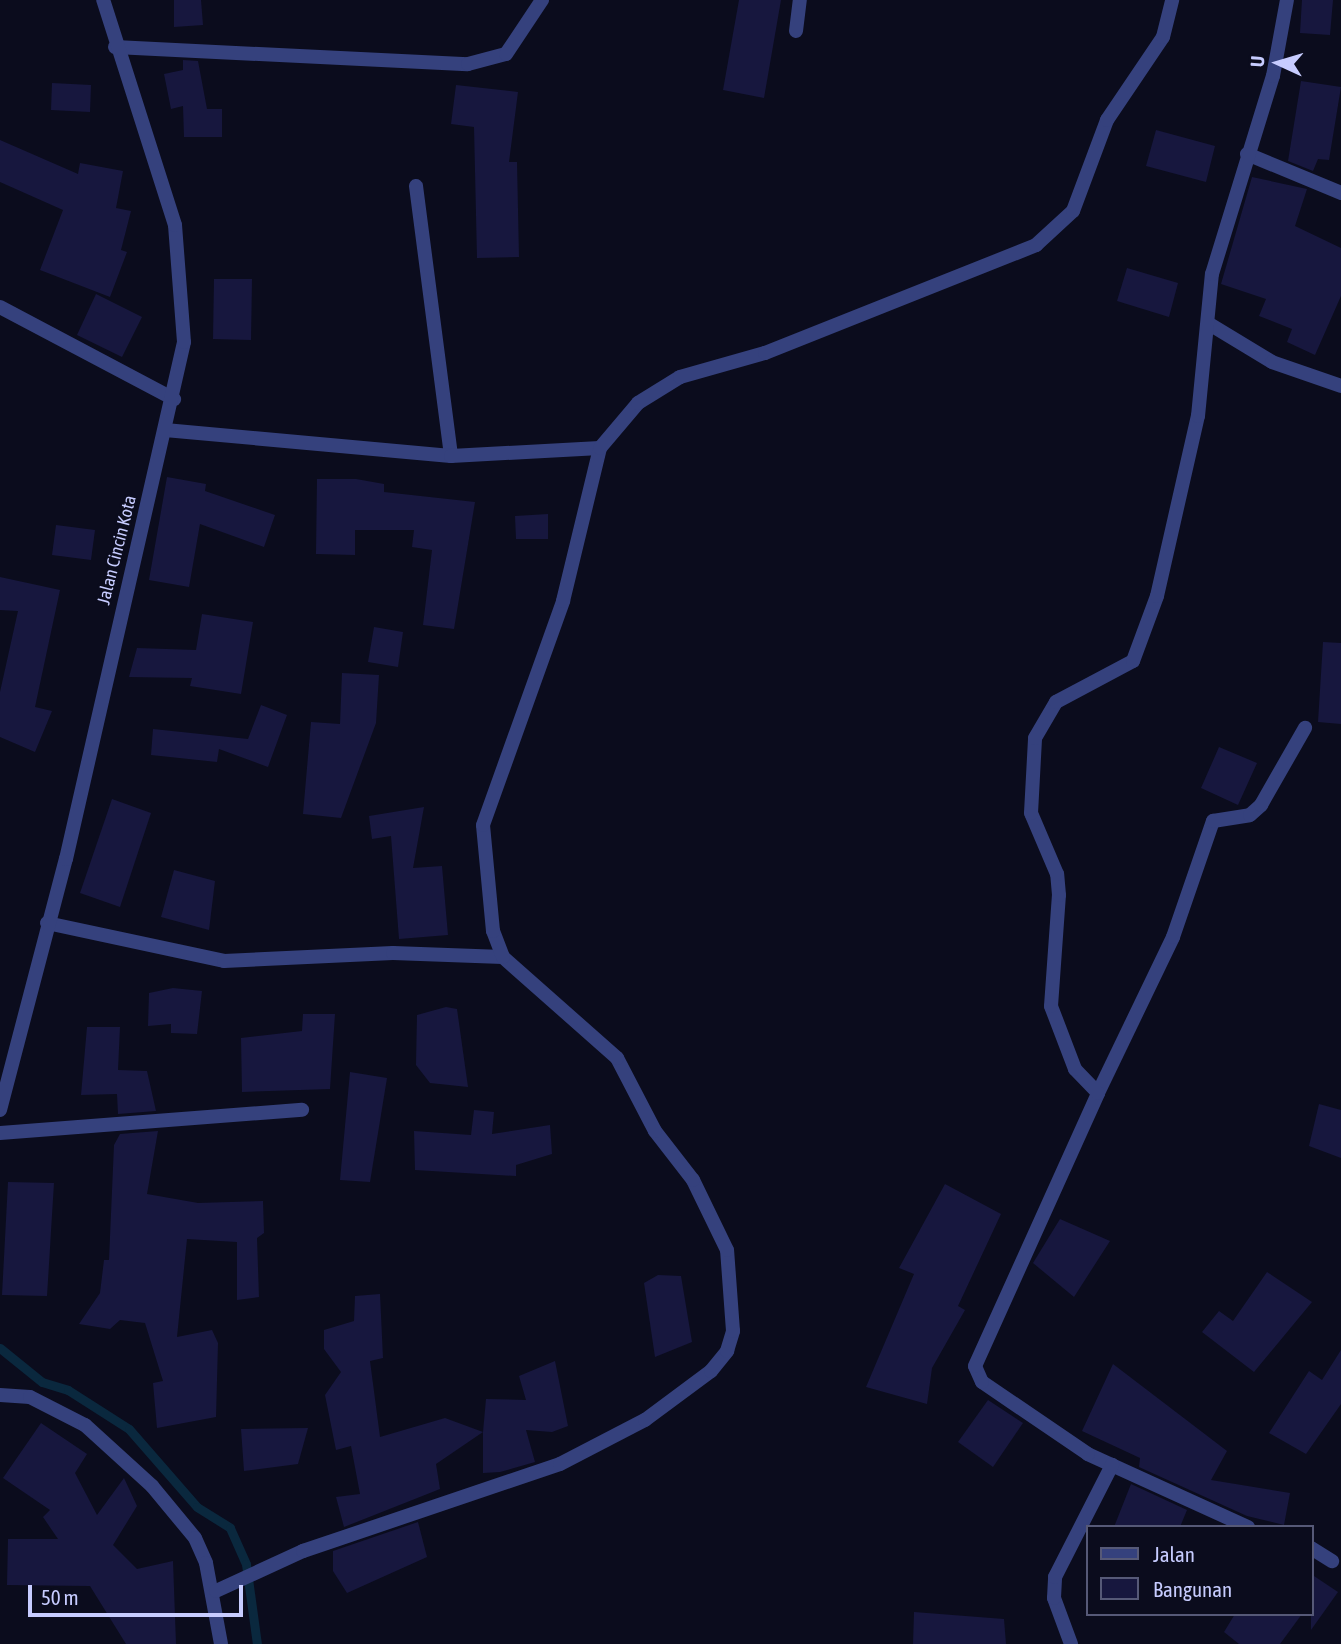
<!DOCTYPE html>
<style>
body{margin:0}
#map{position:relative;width:1341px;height:1644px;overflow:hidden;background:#0b0c1d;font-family:"Asap Condensed",sans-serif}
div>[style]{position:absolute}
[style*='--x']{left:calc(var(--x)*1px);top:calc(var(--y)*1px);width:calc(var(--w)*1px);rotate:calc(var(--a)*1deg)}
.stream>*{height:9px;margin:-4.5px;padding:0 4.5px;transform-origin:4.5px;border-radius:4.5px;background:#0a283e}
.building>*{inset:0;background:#17173e}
.street>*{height:14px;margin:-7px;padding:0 7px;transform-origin:7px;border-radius:7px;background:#35417d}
span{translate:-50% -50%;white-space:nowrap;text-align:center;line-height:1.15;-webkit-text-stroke:5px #0b0c1d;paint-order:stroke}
.street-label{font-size:18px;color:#c7ccff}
.legend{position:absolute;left:1086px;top:1525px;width:228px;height:91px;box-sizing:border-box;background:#0b0c1d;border:2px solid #565977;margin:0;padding:9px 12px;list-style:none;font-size:21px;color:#c7ccff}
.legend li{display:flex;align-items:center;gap:14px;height:35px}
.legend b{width:35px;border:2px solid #565977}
.north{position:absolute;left:1243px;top:28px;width:70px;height:70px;-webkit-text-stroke:5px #0b0c1d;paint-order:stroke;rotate:274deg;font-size:19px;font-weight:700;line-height:28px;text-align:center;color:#c7ccff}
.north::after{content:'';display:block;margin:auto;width:24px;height:32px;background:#c7ccff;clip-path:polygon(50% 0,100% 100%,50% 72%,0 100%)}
.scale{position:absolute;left:28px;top:1585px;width:215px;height:32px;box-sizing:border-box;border:4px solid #c7ccff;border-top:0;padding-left:9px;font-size:21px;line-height:24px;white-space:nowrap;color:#c7ccff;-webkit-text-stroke:5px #0b0c1d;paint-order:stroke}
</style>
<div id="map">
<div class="stream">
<div style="--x:0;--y:1348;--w:54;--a:39"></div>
<div style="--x:42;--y:1382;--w:27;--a:17"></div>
<div style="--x:68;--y:1390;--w:72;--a:32.6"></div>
<div style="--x:129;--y:1429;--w:103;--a:48.9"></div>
<div style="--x:197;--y:1507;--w:39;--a:32"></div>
<div style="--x:230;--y:1528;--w:39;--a:66"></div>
<div style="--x:246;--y:1564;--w:81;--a:82.2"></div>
</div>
<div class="building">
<div style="clip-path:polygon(174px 0,201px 0,203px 25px,174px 27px)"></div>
<div style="clip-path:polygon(739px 0,781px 0,764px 98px,723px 90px)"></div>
<div style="clip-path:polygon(1302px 0,1333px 0,1330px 35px,1300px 33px)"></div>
<div style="clip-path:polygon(183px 60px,198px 61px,207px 109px,222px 109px,222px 137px,184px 137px,183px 106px,171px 109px,164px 74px,183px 70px)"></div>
<div style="clip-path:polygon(1301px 81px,1341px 87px,1329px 160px,1318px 159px,1313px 171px,1288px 161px)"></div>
<div style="clip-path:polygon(52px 83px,91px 85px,90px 112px,51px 110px)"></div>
<div style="clip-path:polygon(456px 85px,518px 92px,509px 162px,517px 162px,519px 257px,477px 258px,474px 127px,451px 124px)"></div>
<div style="clip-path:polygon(1156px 130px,1215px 146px,1206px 182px,1146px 166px)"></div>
<div style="clip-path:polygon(0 140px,78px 174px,80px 163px,123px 171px,116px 208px,131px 211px,121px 250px,127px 252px,110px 297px,40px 270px,63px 210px,0 182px)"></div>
<div style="clip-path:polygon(1252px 177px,1307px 189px,1295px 226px,1341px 248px,1341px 296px,1315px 355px,1287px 342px,1292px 329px,1259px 316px,1266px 299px,1221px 284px)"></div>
<div style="clip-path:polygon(1127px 268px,1178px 283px,1169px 317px,1117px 301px)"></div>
<div style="clip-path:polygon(214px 279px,252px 279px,251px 340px,213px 339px)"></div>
<div style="clip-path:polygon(96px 294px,142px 317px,122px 357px,77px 335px)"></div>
<div style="clip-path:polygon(167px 477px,206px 484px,205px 491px,275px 515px,264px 547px,200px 524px,189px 587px,149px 580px)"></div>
<div style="clip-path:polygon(317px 479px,356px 479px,384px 484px,384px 492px,475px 502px,454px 629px,423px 625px,432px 550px,412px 547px,414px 530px,355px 530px,355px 555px,316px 554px)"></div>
<div style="clip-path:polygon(548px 514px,548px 539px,516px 539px,515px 516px)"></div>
<div style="clip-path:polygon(56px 525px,95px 530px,91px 560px,52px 555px)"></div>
<div style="clip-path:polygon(0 577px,60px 590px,35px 707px,52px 711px,35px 752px,0 737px,0 692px,18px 611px,0 610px)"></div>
<div style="clip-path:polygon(202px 614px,253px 622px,241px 694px,190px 686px,192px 678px,129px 677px,137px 648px,196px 650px)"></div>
<div style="clip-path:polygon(374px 627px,403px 632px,398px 667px,368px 662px)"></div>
<div style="clip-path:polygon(1323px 642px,1341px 643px,1341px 724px,1318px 722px)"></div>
<div style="clip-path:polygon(342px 673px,379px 675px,376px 723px,341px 818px,303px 814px,311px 722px,340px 724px)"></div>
<div style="clip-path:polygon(261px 705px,287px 715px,268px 767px,219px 749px,217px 762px,151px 755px,153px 729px,248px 739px)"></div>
<div style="clip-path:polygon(1219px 747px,1257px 763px,1238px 805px,1201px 788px)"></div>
<div style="clip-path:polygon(112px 799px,151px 813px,120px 907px,80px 893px)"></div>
<div style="clip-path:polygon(424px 807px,413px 868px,442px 866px,448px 935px,399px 939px,391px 836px,372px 839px,369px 816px)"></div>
<div style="clip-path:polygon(174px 870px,215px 881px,209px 930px,161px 917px)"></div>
<div style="clip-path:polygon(173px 988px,202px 991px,197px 1034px,171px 1033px,171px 1024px,148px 1026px,149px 993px)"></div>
<div style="clip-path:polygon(446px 1007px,457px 1009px,468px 1087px,430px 1083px,416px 1065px,417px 1015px)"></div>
<div style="clip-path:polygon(303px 1014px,335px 1014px,330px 1089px,242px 1092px,241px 1038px,302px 1031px)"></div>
<div style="clip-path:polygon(87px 1027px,120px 1027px,118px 1070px,147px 1071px,156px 1111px,118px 1114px,117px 1094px,81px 1095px)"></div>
<div style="clip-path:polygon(350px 1072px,387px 1078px,370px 1182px,340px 1180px)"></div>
<div style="clip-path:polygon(1319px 1104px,1341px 1110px,1341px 1158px,1309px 1146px)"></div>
<div style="clip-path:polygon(474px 1110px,494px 1112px,492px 1134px,550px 1125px,552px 1154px,516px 1165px,516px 1176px,415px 1170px,414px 1131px,471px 1135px)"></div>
<div style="clip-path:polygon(158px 1131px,147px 1194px,198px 1203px,263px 1201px,264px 1233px,257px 1238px,259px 1297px,237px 1300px,237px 1242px,187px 1239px,177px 1337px,212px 1330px,218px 1343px,216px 1417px,157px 1428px,153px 1383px,163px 1381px,145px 1323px,120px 1320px,110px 1329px,79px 1324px,100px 1293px,104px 1260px,109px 1260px,114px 1145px,120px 1134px)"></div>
<div style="clip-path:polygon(8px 1182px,54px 1183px,47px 1296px,2px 1295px)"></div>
<div style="clip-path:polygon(945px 1184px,1001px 1214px,958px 1306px,965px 1310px,932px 1368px,927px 1404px,866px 1387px,914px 1274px,899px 1268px)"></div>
<div style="clip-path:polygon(1060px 1219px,1110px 1241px,1074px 1297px,1033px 1263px)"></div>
<div style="clip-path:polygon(1267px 1272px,1312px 1302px,1254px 1372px,1202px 1332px,1219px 1311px,1233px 1321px)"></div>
<div style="clip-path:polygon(658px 1275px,681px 1276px,692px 1342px,655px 1357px,644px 1283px)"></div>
<div style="clip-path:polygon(380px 1294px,383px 1358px,370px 1361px,380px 1437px,445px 1418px,483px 1432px,486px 1399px,526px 1400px,519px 1376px,555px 1361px,568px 1426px,552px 1432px,526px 1430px,535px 1462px,500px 1472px,483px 1473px,483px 1432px,436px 1464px,440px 1489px,344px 1527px,336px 1497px,360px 1494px,351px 1446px,336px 1450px,325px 1395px,341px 1372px,324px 1349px,324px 1330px,354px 1321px,355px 1296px)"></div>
<div style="clip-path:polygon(1341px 1350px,1341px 1404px,1306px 1454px,1269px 1433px,1309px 1371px,1322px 1380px)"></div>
<div style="clip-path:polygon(1113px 1364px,1227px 1451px,1211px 1480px,1290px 1493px,1284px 1525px,1247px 1516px,1139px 1467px,1140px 1458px,1082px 1431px)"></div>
<div style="clip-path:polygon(988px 1400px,1023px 1423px,993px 1467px,958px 1442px)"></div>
<div style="clip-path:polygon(41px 1423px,87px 1454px,75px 1473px,97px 1515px,124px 1478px,137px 1506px,113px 1545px,137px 1569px,173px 1561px,176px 1644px,126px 1644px,90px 1586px,7px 1585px,8px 1539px,58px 1539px,43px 1517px,50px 1510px,3px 1478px)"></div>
<div style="clip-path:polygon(308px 1428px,298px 1464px,244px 1471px,241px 1429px)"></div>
<div style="clip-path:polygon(1131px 1484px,1187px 1510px,1180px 1527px,1114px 1527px)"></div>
<div style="clip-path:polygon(418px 1522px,427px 1557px,347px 1593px,333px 1571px,333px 1551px)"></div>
<div style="clip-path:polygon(1311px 1574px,1338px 1592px,1311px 1630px)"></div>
<div style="clip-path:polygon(914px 1612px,1004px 1619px,1006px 1644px,913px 1644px)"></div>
<div style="clip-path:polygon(1235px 1614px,1302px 1614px,1280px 1644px,1239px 1644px,1224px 1632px)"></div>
</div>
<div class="street">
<div style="--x:796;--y:31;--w:31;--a:-83"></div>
<div style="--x:115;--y:47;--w:353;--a:2.8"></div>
<div style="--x:468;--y:64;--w:39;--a:-15"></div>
<div style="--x:506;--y:54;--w:65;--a:-56.3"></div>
<div style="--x:1247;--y:154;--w:102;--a:22.5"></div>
<div style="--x:416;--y:186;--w:272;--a:82.6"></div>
<div style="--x:0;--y:307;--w:197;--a:27.9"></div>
<div style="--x:1211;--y:325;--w:71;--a:31.2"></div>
<div style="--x:1272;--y:362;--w:73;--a:19.2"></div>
<div style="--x:165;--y:430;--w:287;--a:5.2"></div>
<div style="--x:451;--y:456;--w:149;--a:-3.1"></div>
<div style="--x:47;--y:923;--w:181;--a:12.1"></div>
<div style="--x:224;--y:961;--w:169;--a:-2.7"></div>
<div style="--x:393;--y:953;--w:110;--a:2.1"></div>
<div style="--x:1098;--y:1093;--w:173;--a:-64.3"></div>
<div style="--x:1173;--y:937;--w:123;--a:-71"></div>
<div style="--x:1213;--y:821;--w:37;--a:-9"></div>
<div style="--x:1250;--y:815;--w:15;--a:-42"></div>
<div style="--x:1261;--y:805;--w:89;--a:-60.3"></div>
<div style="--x:0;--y:1110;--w:260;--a:-75.3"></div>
<div style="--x:66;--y:859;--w:530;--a:-77.14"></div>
<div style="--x:184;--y:342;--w:117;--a:-94.4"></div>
<div style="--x:175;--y:225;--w:236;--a:-107.7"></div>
<div style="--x:0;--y:1133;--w:303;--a:-4.4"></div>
<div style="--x:0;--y:1395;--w:30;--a:4"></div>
<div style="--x:30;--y:1397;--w:62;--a:27"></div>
<div style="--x:85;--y:1425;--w:91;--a:42.3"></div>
<div style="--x:152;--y:1486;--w:67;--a:50.4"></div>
<div style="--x:195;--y:1538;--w:27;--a:66"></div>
<div style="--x:206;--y:1563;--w:82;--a:79.5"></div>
<div style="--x:1248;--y:1527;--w:176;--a:-155.5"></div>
<div style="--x:1088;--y:1454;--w:128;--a:-145.8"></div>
<div style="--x:982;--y:1382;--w:17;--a:-114"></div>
<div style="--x:975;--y:1366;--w:299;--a:-65.7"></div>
<div style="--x:1098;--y:1093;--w:33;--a:-134"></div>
<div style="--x:1075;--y:1069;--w:67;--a:-110.9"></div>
<div style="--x:1051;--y:1006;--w:111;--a:-85.9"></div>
<div style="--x:1059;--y:895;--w:21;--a:-95"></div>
<div style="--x:1057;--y:874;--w:66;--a:-113.1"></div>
<div style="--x:1031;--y:813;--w:75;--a:-86.9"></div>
<div style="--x:1035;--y:738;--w:42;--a:-59.7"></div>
<div style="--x:1056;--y:702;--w:87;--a:-28"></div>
<div style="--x:1133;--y:661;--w:69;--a:-69.7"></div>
<div style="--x:1157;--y:596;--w:185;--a:-77.2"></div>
<div style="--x:1198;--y:416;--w:143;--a:-84.4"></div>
<div style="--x:1212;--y:274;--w:207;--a:-72.9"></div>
<div style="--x:1273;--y:76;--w:77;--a:-79.6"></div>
<div style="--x:1311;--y:1548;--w:25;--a:32"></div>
<div style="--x:216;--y:1591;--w:96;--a:-24.7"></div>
<div style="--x:303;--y:1551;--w:271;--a:-18.7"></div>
<div style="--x:560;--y:1464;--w:96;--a:-27.4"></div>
<div style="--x:645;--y:1420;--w:82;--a:-36.6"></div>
<div style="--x:711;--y:1371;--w:26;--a:-51"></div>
<div style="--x:727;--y:1351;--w:21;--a:-73"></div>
<div style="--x:733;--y:1331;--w:81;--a:-94.2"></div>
<div style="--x:727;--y:1250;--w:78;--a:-115.9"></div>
<div style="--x:693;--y:1180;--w:62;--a:-127.8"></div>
<div style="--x:655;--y:1131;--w:82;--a:-117.5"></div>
<div style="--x:617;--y:1058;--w:152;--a:-138.5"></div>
<div style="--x:503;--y:957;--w:28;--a:-111"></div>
<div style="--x:493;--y:931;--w:106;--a:-95.4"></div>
<div style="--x:483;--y:825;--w:238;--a:-70.3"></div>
<div style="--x:563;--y:601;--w:157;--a:-76.4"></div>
<div style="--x:600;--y:448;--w:59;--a:-49.8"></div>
<div style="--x:638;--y:403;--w:49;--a:-31.8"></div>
<div style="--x:680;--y:377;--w:88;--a:-15.8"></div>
<div style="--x:765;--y:353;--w:292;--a:-21.7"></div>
<div style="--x:1036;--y:245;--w:50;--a:-42.6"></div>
<div style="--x:1073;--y:211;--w:97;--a:-69.5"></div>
<div style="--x:1107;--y:120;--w:100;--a:-56"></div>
<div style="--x:1163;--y:37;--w:38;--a:-76"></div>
<div style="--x:1071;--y:1644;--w:49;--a:-110.3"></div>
<div style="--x:1054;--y:1598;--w:21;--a:-87"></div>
<div style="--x:1055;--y:1577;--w:126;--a:-63"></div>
</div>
<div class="street-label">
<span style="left:117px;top:550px;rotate:-76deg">Jalan Cincin Kota</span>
</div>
<ul class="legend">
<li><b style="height:9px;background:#35417d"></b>Jalan</li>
<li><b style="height:19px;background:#17173e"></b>Bangunan</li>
</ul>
<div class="north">U</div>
<div class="scale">50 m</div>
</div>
